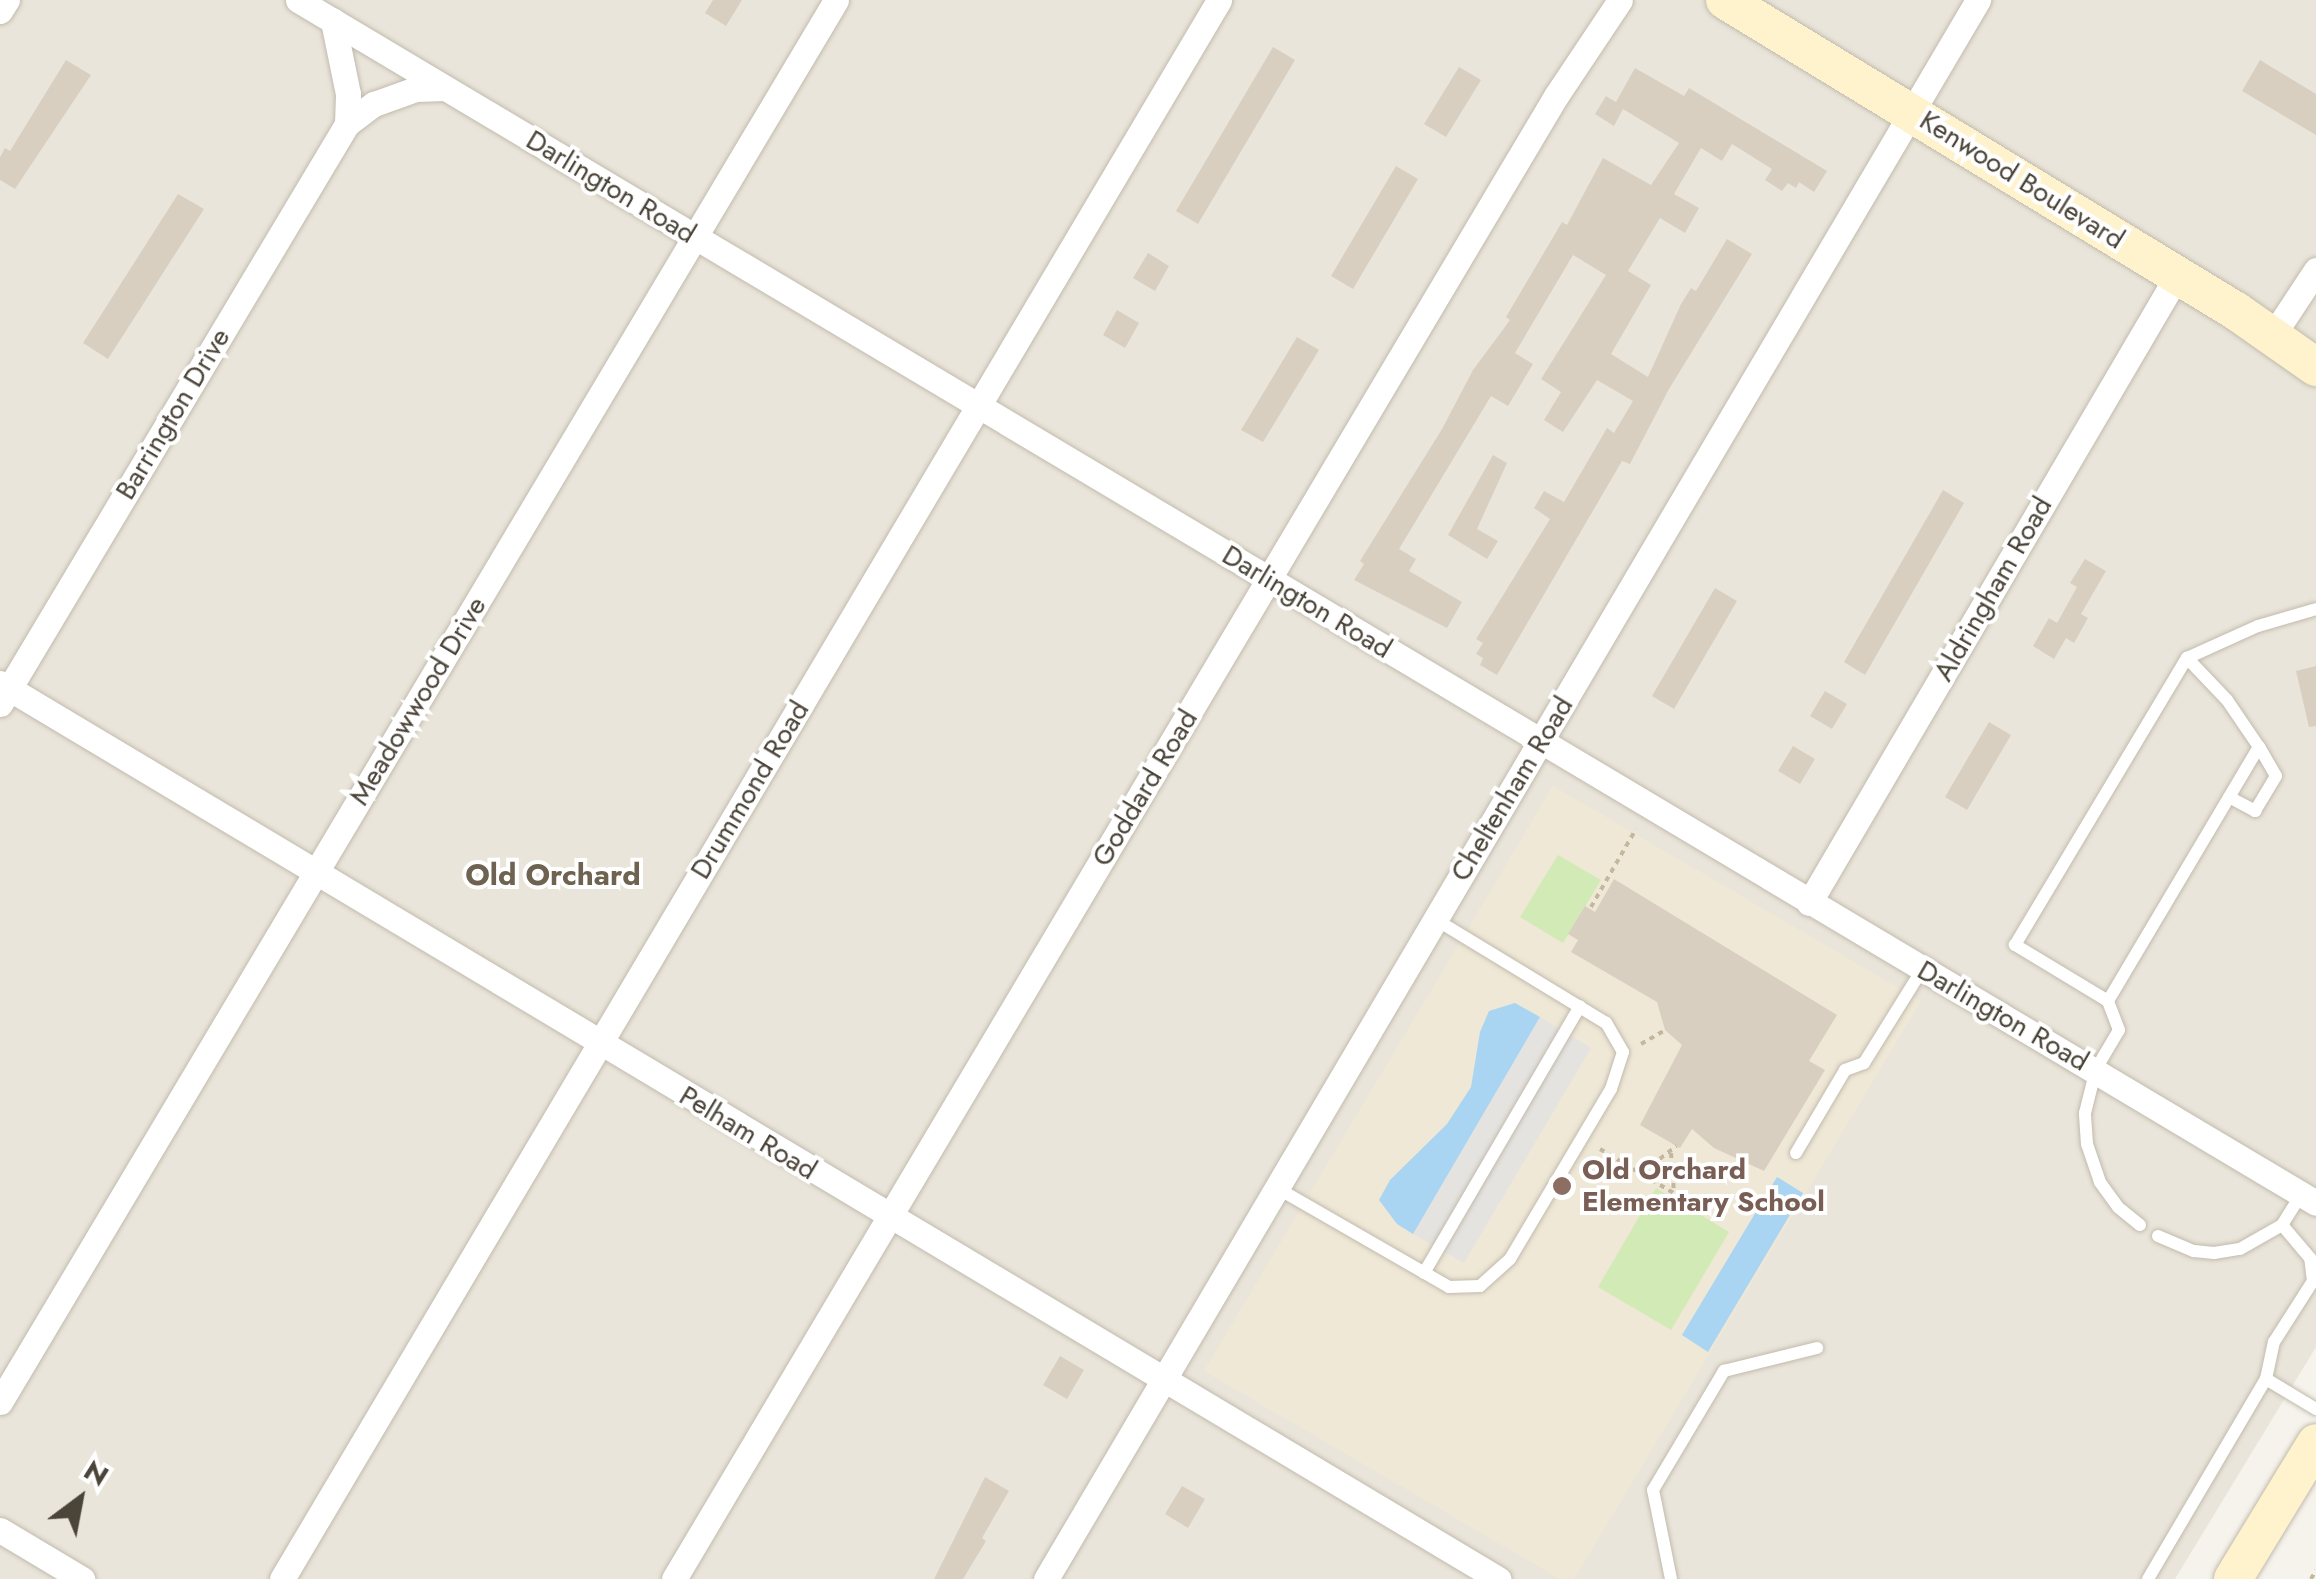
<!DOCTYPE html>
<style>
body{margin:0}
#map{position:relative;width:2316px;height:1579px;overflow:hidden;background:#f6f3ec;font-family:Jost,sans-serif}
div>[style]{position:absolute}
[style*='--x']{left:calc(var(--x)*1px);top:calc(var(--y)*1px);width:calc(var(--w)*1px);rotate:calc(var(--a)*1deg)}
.residential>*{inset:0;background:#eae5da}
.education>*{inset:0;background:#efe8d6}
.green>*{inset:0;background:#d2eab5}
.parking>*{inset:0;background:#e5e3e0}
.water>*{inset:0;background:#a9d4f2}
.building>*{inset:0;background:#d8cfc1}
.path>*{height:4px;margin-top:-2px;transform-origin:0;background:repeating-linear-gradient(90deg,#c4b79f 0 5px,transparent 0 10px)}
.roads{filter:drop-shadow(0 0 2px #c2bbae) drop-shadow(0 0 2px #c2bbae)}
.lane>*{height:12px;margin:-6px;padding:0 6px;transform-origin:6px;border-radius:6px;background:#fff}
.street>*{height:25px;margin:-12.5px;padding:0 12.5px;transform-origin:12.5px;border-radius:12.5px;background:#fff}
.secondary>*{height:38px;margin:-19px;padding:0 19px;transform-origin:19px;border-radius:19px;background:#fff3cd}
.dots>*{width:28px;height:28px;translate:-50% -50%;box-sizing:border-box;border:5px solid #fff;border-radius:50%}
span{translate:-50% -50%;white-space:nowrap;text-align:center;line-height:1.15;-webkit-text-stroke:8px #fff;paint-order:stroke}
.street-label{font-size:28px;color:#4b4439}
.education-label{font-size:28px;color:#785e54;font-weight:700}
.left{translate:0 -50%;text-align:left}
.neighbourhood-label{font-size:30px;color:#6e6250;font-weight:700}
.north{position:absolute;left:30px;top:1449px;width:100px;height:100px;-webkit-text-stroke:8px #fff;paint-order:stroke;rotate:32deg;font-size:28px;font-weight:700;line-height:40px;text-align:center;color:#4b4439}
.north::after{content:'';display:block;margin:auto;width:35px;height:45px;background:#4b4439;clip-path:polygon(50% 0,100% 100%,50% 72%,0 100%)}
</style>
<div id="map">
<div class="residential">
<div style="clip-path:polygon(0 0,2316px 0,2316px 1347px,2175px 1579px,0 1579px)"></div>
</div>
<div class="education">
<div style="clip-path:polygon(1553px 786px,1921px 1001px,1574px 1579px,1560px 1579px,1204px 1371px)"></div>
</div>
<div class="green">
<div style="clip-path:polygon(1558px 855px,1601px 880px,1563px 943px,1520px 917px)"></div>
<div style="clip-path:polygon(1656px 1188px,1729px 1232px,1671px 1330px,1598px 1287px)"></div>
</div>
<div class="parking">
<div style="clip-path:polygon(1540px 1017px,1591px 1048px,1464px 1263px,1413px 1234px)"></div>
</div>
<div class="water">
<div style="clip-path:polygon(1515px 1003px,1540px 1017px,1413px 1234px,1397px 1224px,1379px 1200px,1390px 1180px,1447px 1124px,1471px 1087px,1480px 1032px,1489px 1011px)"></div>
<div style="clip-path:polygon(1777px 1177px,1803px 1193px,1708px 1352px,1682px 1335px)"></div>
</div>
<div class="building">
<div style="clip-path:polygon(713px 0,742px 0,726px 26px,705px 13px)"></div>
<div style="clip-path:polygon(1273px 47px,1295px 60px,1198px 224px,1176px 211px)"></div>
<div style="clip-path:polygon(66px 60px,91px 75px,15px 189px,0 180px,0 157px,5px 148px,10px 151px)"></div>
<div style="clip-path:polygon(2260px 60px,2316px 94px,2316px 135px,2242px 91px)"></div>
<div style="clip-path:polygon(1459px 67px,1481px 80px,1446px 137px,1424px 124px)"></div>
<div style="clip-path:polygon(1635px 68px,1684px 96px,1689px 88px,1827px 171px,1814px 192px,1799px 182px,1796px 188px,1788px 183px,1782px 191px,1765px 180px,1772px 169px,1732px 144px,1722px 161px,1701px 148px,1674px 194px,1699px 208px,1685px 233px,1660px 218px,1628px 271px,1651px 285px,1611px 354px,1648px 377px,1681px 304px,1691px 288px,1696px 291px,1727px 239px,1752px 254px,1669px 389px,1630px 464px,1622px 461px,1497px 675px,1480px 665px,1483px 658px,1476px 654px,1483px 643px,1476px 639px,1550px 519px,1534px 508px,1544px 491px,1564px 502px,1607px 428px,1614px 433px,1633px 401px,1597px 380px,1563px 432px,1544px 420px,1561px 392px,1541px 379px,1606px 275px,1573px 255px,1515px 353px,1533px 364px,1508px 406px,1491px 396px,1399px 549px,1416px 559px,1409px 571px,1462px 602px,1447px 628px,1354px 580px,1364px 564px,1360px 561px,1442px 429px,1473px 370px,1510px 320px,1506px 317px,1562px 222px,1567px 225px,1603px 158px,1651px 185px,1679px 143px,1623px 109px,1614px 126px,1595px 114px,1606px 96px,1616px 102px)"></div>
<div style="clip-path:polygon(1396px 166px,1418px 179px,1353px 289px,1331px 276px)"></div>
<div style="clip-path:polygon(178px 194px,204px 209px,108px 359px,83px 343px)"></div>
<div style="clip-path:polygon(1148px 253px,1169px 266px,1155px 291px,1133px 278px)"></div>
<div style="clip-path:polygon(1117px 310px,1139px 323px,1125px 348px,1103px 335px)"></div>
<div style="clip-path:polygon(1297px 337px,1319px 350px,1263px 442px,1241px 430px)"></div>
<div style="clip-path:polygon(1493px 455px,1507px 463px,1477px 529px,1498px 541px,1487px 559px,1448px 535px)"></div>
<div style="clip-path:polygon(1943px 490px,1964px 503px,1865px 675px,1844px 662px)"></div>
<div style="clip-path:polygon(2085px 559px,2106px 571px,2081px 614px,2088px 618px,2074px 643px,2066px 638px,2054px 659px,2033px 646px,2049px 618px,2057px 623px,2077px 587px,2070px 583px)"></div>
<div style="clip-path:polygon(1715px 588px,1737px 601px,1674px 709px,1652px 696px)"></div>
<div style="clip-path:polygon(2316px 666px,2316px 726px,2309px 727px,2296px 671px)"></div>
<div style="clip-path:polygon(1825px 691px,1847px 704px,1832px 729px,1810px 716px)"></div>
<div style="clip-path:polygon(1989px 722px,2011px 735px,1967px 810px,1945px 797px)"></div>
<div style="clip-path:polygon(1793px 746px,1815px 759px,1800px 784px,1778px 771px)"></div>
<div style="clip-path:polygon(1614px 879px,1837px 1015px,1809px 1061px,1825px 1070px,1764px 1171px,1714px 1148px,1692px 1129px,1680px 1148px,1640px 1125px,1682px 1045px,1665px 1030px,1657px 1002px,1571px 952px,1578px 940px,1568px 934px,1585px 906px,1595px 912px)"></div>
<div style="clip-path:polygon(1060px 1356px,1084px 1370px,1067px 1399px,1043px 1385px)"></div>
<div style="clip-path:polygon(985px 1477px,1009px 1491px,982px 1538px,986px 1541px,963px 1579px,934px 1579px)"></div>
<div style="clip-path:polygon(1182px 1486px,1205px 1499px,1188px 1528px,1165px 1514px)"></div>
</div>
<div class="path">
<div style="--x:1591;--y:907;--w:90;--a:-60"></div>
<div style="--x:1641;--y:1044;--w:28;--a:-30"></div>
<div style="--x:1600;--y:1149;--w:113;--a:30.9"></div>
<div style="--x:1671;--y:1153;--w:40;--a:85.7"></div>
<div style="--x:1633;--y:1170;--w:20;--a:-15"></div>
<div style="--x:1652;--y:1165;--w:31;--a:-38"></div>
<div style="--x:2311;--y:1579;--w:10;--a:-61"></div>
</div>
<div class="roads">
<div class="lane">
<div style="--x:2229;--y:797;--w:30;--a:28"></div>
<div style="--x:2255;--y:811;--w:41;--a:-59"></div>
<div style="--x:2276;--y:776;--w:34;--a:-120"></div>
<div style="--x:2108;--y:1001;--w:109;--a:-148.9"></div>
<div style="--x:2015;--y:945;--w:335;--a:-59.1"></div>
<div style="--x:2187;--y:658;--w:78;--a:-24.3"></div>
<div style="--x:2258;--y:626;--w:60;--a:-16.3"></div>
<div style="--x:1796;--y:1153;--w:96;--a:-59.4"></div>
<div style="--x:1845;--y:1070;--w:20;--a:-20"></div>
<div style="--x:1864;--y:1063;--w:110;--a:-58.1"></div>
<div style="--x:1277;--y:1188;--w:198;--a:29.9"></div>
<div style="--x:1449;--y:1287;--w:31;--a:-2"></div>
<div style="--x:1480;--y:1286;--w:40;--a:-42"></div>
<div style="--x:1510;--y:1259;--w:198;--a:-59.3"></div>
<div style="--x:1611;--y:1089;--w:39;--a:-72"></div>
<div style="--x:1623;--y:1052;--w:34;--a:-120"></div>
<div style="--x:1606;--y:1023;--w:200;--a:-148.7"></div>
<div style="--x:2140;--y:1225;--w:28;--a:-141"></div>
<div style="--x:2118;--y:1207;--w:31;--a:-126"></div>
<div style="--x:2100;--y:1182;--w:40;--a:-108.9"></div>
<div style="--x:2087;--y:1144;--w:31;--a:-94"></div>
<div style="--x:2085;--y:1113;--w:45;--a:-76"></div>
<div style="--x:2096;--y:1069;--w:45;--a:-59.5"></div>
<div style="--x:2119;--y:1030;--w:31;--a:-111"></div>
<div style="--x:2108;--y:1001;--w:295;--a:-59.3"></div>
<div style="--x:2259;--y:747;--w:57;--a:-124.2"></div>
<div style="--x:2227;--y:700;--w:58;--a:-133.6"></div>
<div style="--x:2158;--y:1236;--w:39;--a:23"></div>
<div style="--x:2194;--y:1251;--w:20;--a:6"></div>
<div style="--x:2214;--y:1253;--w:26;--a:-9"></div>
<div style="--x:2240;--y:1249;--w:48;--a:-29.7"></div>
<div style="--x:1424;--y:1273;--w:309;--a:-59.7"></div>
<div style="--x:2266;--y:1379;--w:38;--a:-78"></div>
<div style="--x:2274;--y:1342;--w:72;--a:-57.4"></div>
<div style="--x:2313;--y:1281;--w:23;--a:-97"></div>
<div style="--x:2310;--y:1258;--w:43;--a:-130.3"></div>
<div style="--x:2282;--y:1225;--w:36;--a:-58"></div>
<div style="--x:1671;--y:1579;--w:91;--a:-101.4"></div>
<div style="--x:1653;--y:1490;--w:139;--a:-59.2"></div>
<div style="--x:1724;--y:1371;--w:96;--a:-13.9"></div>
<div style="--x:2148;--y:1579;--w:232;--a:-59.5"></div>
<div style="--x:2266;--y:1379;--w:58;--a:31"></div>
</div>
<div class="street">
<div style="--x:298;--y:0;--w:2349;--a:30.8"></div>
<div style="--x:0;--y:11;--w:13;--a:-58"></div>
<div style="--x:347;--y:124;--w:34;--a:-37"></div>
<div style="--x:374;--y:104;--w:45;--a:-19.7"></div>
<div style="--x:416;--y:89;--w:28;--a:-2"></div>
<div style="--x:2273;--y:335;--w:78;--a:-56.5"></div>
<div style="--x:0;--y:683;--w:1746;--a:30.88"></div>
<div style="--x:0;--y:704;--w:676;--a:-59.11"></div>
<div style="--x:347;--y:124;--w:30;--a:-88"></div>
<div style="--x:348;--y:94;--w:75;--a:-101.6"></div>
<div style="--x:1809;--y:903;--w:727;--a:-59.59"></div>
<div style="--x:0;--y:1402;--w:1632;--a:-59.19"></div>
<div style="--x:0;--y:1530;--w:96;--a:30.9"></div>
<div style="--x:282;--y:1579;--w:1836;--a:-59.31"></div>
<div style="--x:674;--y:1579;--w:1725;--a:-59.26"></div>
<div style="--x:1556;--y:96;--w:115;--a:-56.3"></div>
<div style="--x:1046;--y:1579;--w:1834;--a:-59.45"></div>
</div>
<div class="secondary">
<div style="--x:1725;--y:0;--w:598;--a:31.33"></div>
<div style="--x:2236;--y:311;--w:98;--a:35"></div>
<div style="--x:2233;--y:1579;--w:159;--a:-58.6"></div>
</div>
</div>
<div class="dots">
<div style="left:1562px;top:1186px;background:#8d6e63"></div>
</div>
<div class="street-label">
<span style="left:2022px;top:180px;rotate:32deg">Kenwood Boulevard</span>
<span style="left:611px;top:187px;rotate:31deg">Darlington Road</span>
<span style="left:173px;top:414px;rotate:-59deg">Barrington Drive</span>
<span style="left:1993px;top:589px;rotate:-60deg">Aldringham Road</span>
<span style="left:1307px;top:602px;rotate:31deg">Darlington Road</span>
<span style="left:418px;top:701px;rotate:-59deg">Meadowwood Drive</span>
<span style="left:1145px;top:788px;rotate:-59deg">Goddard Road</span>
<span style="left:1512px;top:789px;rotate:-59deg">Cheltenham Road</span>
<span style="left:750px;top:790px;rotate:-59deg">Drummond Road</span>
<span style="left:2003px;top:1016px;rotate:30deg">Darlington Road</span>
<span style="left:748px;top:1133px;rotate:31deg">Pelham Road</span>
</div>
<div class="education-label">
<span class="left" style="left:1582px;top:1186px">Old Orchard<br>Elementary School</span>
</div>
<div class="neighbourhood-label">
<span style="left:553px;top:875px">Old Orchard</span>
</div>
<div class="north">N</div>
</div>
